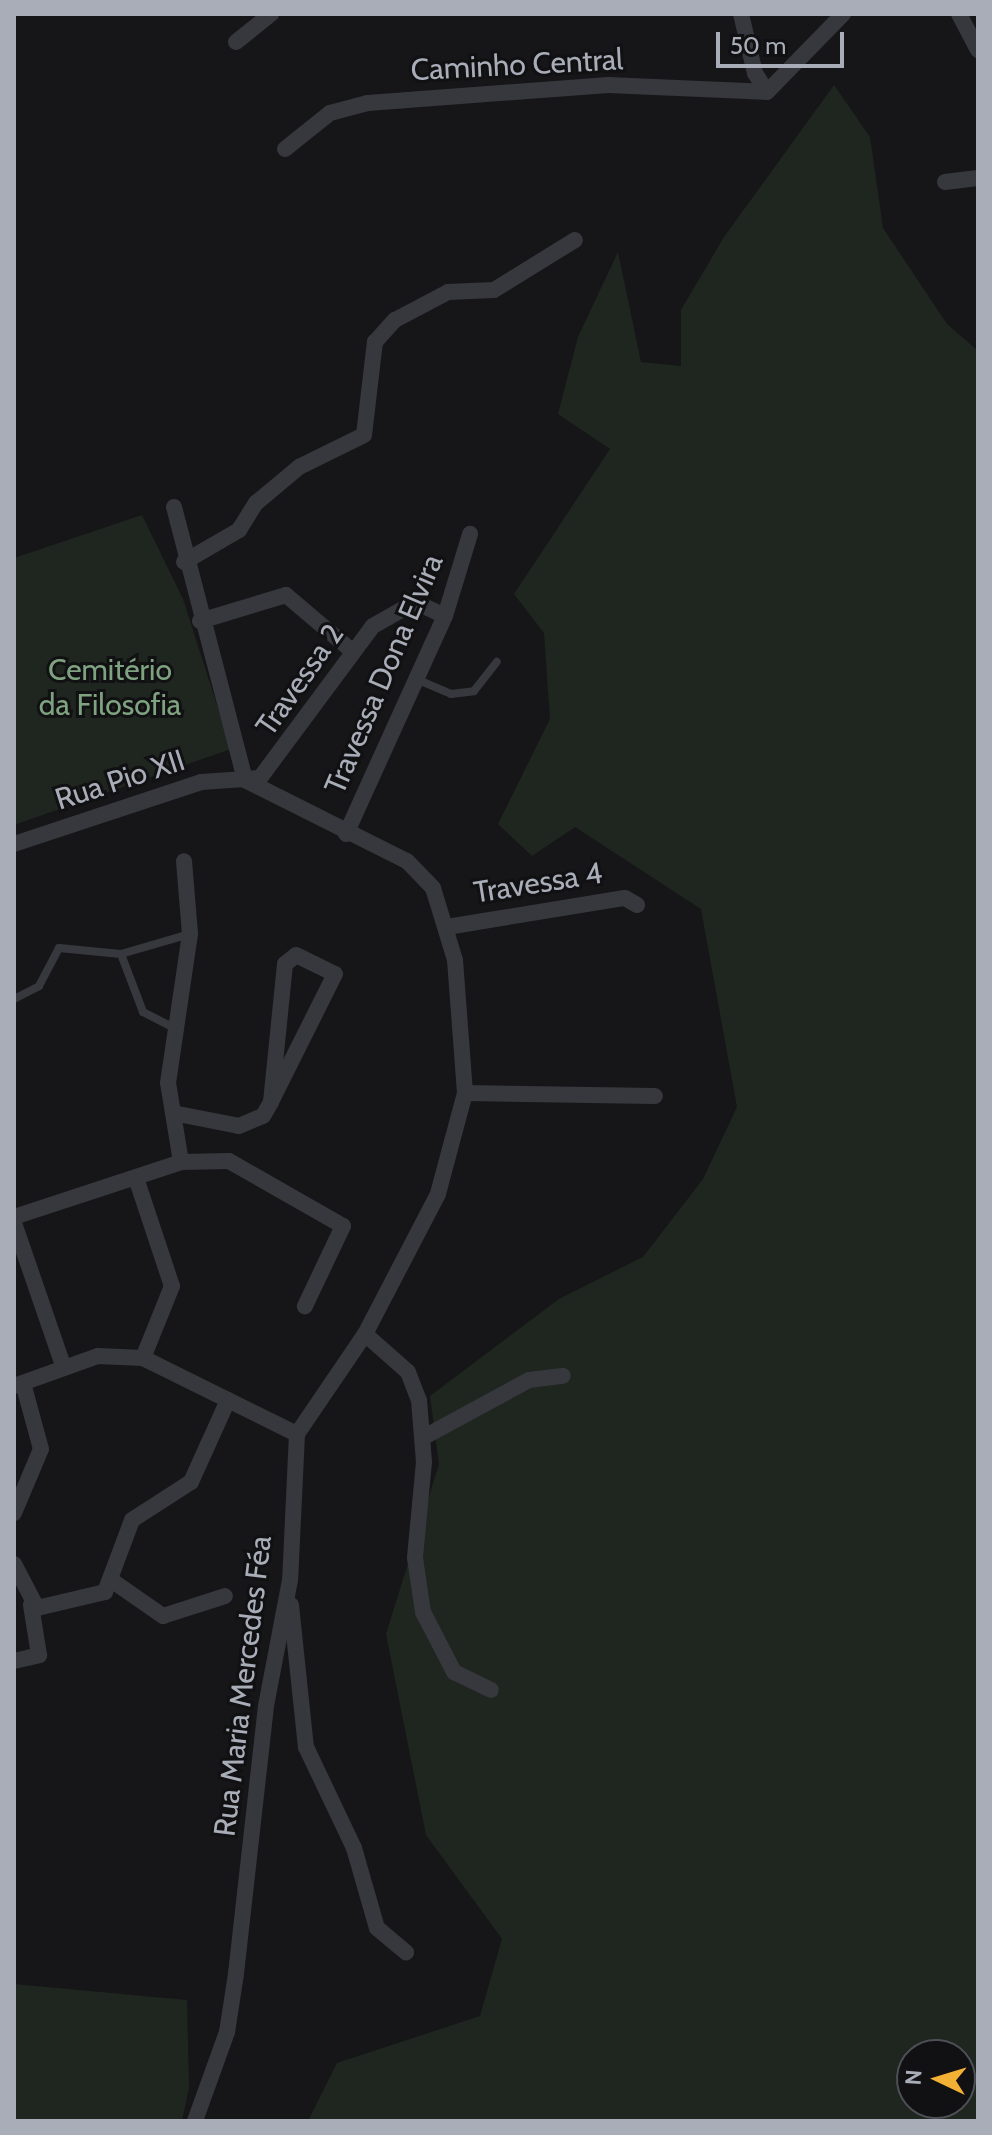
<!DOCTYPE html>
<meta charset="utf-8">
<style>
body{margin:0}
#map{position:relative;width:992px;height:2135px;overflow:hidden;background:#161618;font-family:Cabin,sans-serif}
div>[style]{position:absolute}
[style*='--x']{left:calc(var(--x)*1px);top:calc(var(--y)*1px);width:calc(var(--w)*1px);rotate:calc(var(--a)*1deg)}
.green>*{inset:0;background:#1e261f}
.lane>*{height:8px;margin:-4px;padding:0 4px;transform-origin:4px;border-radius:4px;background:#37383d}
.street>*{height:16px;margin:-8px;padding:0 8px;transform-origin:8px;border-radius:8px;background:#37383d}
span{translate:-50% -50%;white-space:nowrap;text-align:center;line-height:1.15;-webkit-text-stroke:6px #111113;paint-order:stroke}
.street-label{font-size:30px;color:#a8adb8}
.park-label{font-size:30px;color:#7fa381}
.frame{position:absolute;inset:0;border:16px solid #a8adb8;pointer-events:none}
.north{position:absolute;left:896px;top:2039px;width:80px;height:80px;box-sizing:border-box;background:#111113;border:2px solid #4d4f55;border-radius:50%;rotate:274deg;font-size:22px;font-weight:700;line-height:32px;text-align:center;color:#a8adb8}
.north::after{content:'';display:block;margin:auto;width:28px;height:36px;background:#f2b134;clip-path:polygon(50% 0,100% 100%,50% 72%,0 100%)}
.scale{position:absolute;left:716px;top:32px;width:128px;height:36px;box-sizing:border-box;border:4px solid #a8adb8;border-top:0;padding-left:10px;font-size:24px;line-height:28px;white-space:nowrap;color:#a8adb8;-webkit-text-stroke:6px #111113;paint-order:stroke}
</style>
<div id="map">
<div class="green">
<div style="clip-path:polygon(evenodd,834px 85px,870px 137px,883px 228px,947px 324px,978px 351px,978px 2121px,308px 2121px,337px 2063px,480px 2016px,502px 1939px,426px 1835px,386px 1634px,439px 1464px,430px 1396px,559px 1299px,643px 1257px,703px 1179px,737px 1107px,701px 909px,575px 827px,532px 856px,498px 824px,550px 719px,544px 633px,514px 594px,610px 449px,558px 414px,578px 337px,618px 252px,641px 362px,681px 366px,681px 310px,724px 237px,834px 85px,912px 2055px,960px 2055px,960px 2103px,912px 2103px,912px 2055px)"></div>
<div style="clip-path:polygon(142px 515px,183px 599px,231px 749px,14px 825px,14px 558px)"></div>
<div style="clip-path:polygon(14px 1984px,187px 2000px,189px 2088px,182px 2121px,14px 2121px)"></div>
</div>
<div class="lane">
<div style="--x:416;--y:679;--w:38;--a:23"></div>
<div style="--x:451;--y:694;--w:23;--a:-7"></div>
<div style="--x:474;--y:691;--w:37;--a:-52"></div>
<div style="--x:121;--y:954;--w:62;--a:69.2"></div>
<div style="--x:143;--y:1012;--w:36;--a:27"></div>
<div style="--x:14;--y:999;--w:28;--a:-27"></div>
<div style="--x:39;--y:986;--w:43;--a:-62.2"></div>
<div style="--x:59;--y:948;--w:62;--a:5.5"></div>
<div style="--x:121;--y:954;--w:72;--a:-16.2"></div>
</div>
<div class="street">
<div style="--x:741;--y:14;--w:61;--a:76.7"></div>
<div style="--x:755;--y:73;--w:22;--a:58"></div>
<div style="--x:959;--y:14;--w:41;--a:62.2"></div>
<div style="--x:236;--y:42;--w:45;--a:-38.7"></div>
<div style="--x:767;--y:92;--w:109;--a:-45.7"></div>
<div style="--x:285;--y:149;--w:58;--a:-38.7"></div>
<div style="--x:330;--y:113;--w:39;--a:-15"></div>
<div style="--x:368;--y:103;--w:241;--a:-4.3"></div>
<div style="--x:608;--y:85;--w:159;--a:2.5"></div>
<div style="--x:945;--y:182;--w:33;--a:-7"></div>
<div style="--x:174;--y:507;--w:282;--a:75.4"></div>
<div style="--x:245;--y:780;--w:181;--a:26.6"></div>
<div style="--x:407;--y:861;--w:37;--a:46"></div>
<div style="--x:433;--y:888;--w:75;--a:73"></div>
<div style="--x:455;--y:960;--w:133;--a:85.7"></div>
<div style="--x:465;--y:1093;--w:105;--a:105"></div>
<div style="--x:438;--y:1194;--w:158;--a:117.5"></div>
<div style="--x:365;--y:1334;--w:121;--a:124.2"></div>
<div style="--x:297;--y:1434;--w:146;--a:92.7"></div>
<div style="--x:290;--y:1580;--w:128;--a:100.8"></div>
<div style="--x:266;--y:1706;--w:270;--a:96.4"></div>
<div style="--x:236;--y:1974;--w:59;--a:98.8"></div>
<div style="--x:227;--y:2032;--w:95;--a:109.8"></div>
<div style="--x:184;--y:562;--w:64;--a:-30.2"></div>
<div style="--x:239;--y:530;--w:32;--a:-58"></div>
<div style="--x:256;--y:503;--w:56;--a:-39.9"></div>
<div style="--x:299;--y:467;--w:72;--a:-26.2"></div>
<div style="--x:364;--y:435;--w:94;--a:-83.3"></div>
<div style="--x:375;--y:342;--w:30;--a:-48"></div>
<div style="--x:395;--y:320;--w:60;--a:-27.8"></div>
<div style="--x:448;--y:292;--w:46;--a:-2.5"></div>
<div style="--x:494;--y:290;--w:95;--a:-31.7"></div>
<div style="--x:200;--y:621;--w:90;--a:-16.8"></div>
<div style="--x:286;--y:595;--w:87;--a:40.3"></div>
<div style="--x:346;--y:834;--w:239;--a:-65.6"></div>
<div style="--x:445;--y:616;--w:86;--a:-73"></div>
<div style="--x:14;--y:844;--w:197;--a:-18.3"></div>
<div style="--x:201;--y:782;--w:59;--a:-3.9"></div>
<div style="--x:260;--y:778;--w:189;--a:-53.4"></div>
<div style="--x:373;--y:626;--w:48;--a:-29.7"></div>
<div style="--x:415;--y:602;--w:33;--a:25"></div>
<div style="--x:447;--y:927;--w:180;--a:-9.3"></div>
<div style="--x:625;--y:898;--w:14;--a:30"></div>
<div style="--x:465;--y:1093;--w:190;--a:0.9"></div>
<div style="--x:173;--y:1113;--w:67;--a:11.1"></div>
<div style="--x:239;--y:1126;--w:26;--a:-23"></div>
<div style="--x:263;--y:1116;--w:16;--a:-60"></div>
<div style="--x:271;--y:1102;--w:139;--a:-84.2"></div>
<div style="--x:285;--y:964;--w:14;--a:-39"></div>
<div style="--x:296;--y:955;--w:43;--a:26"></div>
<div style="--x:335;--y:974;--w:143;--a:116.6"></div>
<div style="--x:181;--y:1162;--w:80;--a:-99.3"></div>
<div style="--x:168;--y:1083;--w:151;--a:-81.6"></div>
<div style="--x:190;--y:934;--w:73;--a:-94.7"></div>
<div style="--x:136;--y:1178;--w:114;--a:71.6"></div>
<div style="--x:172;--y:1286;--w:78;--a:111.9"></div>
<div style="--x:14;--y:1217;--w:176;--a:-18.2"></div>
<div style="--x:181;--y:1162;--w:48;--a:-1.2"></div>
<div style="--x:229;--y:1161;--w:131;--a:29.7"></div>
<div style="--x:343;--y:1226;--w:89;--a:115.4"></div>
<div style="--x:14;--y:1223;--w:153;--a:71"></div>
<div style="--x:365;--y:1334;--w:57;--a:41.5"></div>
<div style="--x:408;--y:1372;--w:30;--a:69"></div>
<div style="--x:419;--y:1400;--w:62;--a:85.4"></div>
<div style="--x:424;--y:1462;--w:96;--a:95.4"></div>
<div style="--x:415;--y:1558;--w:55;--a:81.6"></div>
<div style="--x:423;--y:1612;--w:68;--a:62.7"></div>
<div style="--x:454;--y:1672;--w:41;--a:25.9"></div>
<div style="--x:14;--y:1386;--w:89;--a:-19.7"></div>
<div style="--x:98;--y:1356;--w:45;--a:2.5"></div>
<div style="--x:143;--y:1358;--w:172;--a:26.3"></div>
<div style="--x:424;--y:1437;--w:119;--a:-28.5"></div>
<div style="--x:529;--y:1380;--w:34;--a:-7"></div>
<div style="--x:14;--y:1513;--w:69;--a:-67.1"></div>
<div style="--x:41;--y:1449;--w:68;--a:-105.3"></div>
<div style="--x:14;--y:1564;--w:50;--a:62.4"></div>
<div style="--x:37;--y:1608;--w:70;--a:-13.2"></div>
<div style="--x:105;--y:1592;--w:77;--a:-69.4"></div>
<div style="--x:132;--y:1520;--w:70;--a:-32.8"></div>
<div style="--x:191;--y:1482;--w:90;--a:-65.7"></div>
<div style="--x:114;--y:1582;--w:60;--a:34.8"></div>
<div style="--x:163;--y:1616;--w:65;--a:-17.9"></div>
<div style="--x:291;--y:1605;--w:143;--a:84"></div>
<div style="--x:306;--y:1747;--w:112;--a:64.6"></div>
<div style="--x:354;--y:1848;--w:83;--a:74"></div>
<div style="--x:377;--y:1928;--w:38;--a:40"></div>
<div style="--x:14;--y:1661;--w:26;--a:-13"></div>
<div style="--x:39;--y:1655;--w:51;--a:-99.1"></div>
</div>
<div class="street-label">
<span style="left:517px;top:65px;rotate:-3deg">Caminho Central</span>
<span style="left:384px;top:674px;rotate:-67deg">Travessa Dona Elvira</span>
<span style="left:300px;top:680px;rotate:-55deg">Travessa 2</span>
<span style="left:120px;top:780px;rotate:-18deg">Rua Pio XII</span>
<span style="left:538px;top:883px;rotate:-9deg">Travessa 4</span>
<span style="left:243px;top:1686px;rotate:-83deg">Rua Maria Mercedes Féa</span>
</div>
<div class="park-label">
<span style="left:110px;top:687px">Cemitério<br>da Filosofia</span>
</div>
<div class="frame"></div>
<div class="north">N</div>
<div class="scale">50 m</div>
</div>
